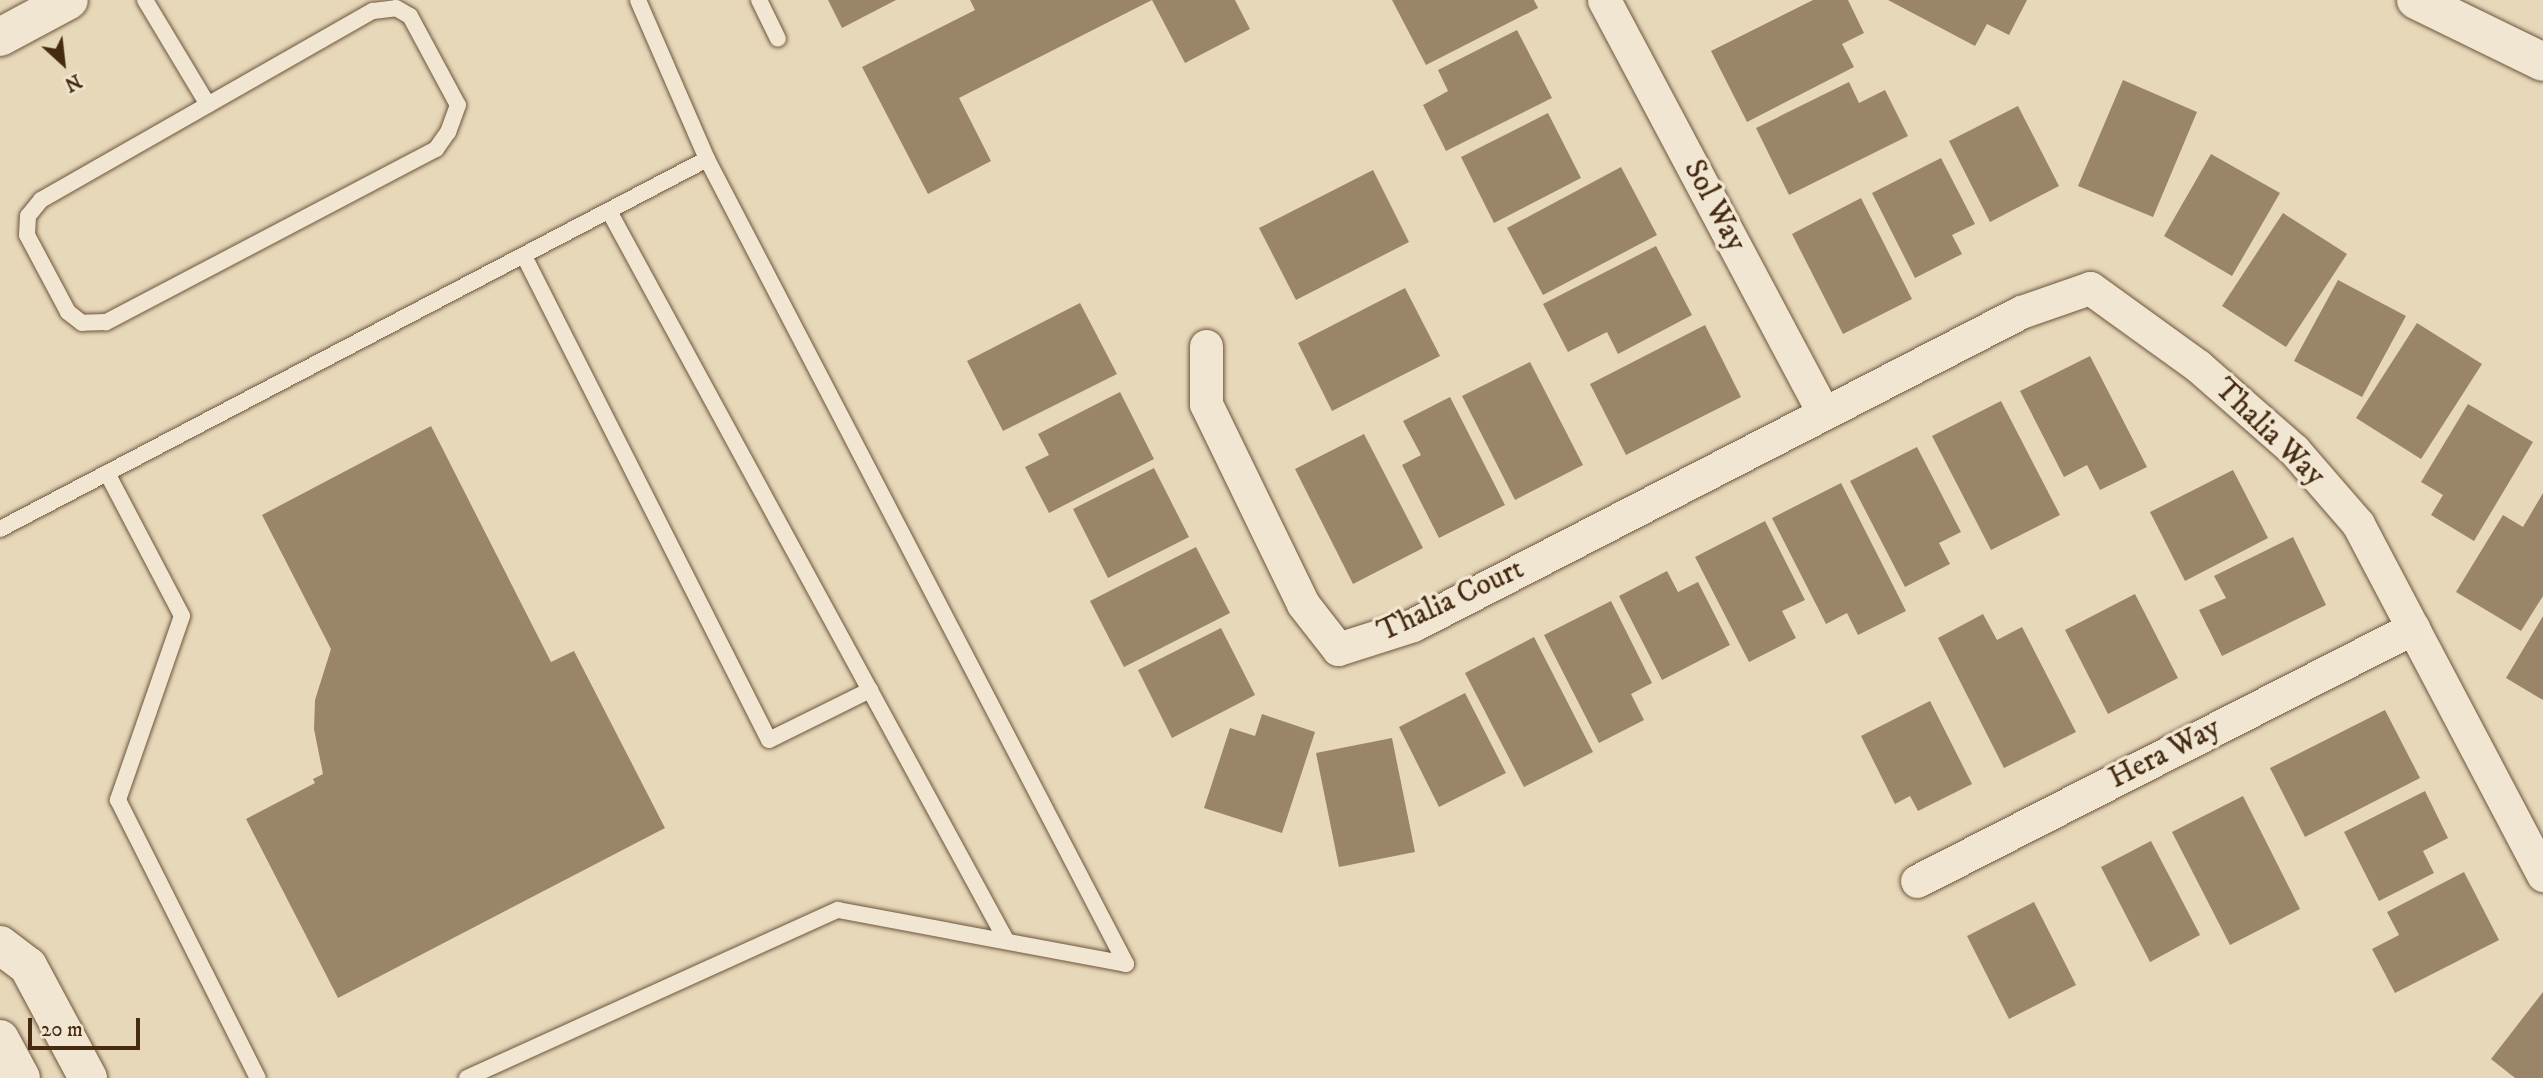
<!DOCTYPE html>
<style>
body{margin:0}
#map{position:relative;width:2543px;height:1078px;overflow:hidden;background:#e8d8ba;font-family:"IM FELL DW Pica",serif}
div>[style]{position:absolute}
[style*='--x']{left:calc(var(--x)*1px);top:calc(var(--y)*1px);width:calc(var(--w)*1px);rotate:calc(var(--a)*1deg)}
.building>*{inset:0;background:#9a8569}
.roads{filter:drop-shadow(0 0 2px #6e563c) drop-shadow(0 0 2px #6e563c)}
.service>*{height:16px;margin:-8px;padding:0 8px;transform-origin:8px;border-radius:8px;background:#f0e6d2}
.minor>*{height:33px;margin:-16.5px;padding:0 16.5px;transform-origin:16.5px;border-radius:16.5px;background:#f0e6d2}
.tertiary>*{height:38px;margin:-19px;padding:0 19px;transform-origin:19px;border-radius:19px;background:#f0e6d2}
.secondary>*{height:38px;margin:-19px;padding:0 19px;transform-origin:19px;border-radius:19px;background:#f0e6d2}
span{translate:-50% -50%;white-space:nowrap;text-align:center;line-height:1.15;-webkit-text-stroke:7px #f0e6d2;paint-order:stroke}
.street-label{font-size:30px;color:#462b12}
.north{position:absolute;left:28px;top:28px;width:70px;height:70px;-webkit-text-stroke:5px #f0e6d2;paint-order:stroke;rotate:153deg;font-size:19px;font-weight:700;line-height:28px;text-align:center;color:#462b12}
.north::after{content:'';display:block;margin:auto;width:24px;height:32px;background:#462b12;clip-path:polygon(50% 0,100% 100%,50% 72%,0 100%)}
.scale{position:absolute;left:28px;top:1018px;width:112px;height:32px;box-sizing:border-box;border:4px solid #462b12;border-top:0;padding-left:9px;font-size:21px;line-height:24px;white-space:nowrap;color:#462b12;-webkit-text-stroke:5px #f0e6d2;paint-order:stroke}
</style>
<div id="map">
<div class="building">
<div style="clip-path:polygon(828px 0,896px 0,842px 28px)"></div>
<div style="clip-path:polygon(970px 0,1152px 0,959px 98px,991px 161px,928px 194px,862px 67px,975px 10px)"></div>
<div style="clip-path:polygon(1152px 0,1235px 0,1250px 29px,1185px 63px)"></div>
<div style="clip-path:polygon(1392px 0,1534px 0,1538px 8px,1426px 65px)"></div>
<div style="clip-path:polygon(1813px 0,1848px 0,1864px 33px,1842px 44px,1854px 67px,1747px 122px,1711px 51px)"></div>
<div style="clip-path:polygon(1888px 0,2027px 0,2009px 35px,1987px 24px,1975px 46px)"></div>
<div style="clip-path:polygon(1517px 30px,1552px 98px,1446px 151px,1423px 105px,1448px 91px,1438px 70px)"></div>
<div style="clip-path:polygon(2123px 80px,2197px 112px,2153px 217px,2078px 186px)"></div>
<div style="clip-path:polygon(1849px 82px,1859px 103px,1885px 90px,1908px 136px,1789px 195px,1756px 128px)"></div>
<div style="clip-path:polygon(2018px 106px,2059px 186px,1990px 222px,1949px 141px)"></div>
<div style="clip-path:polygon(1548px 113px,1581px 178px,1494px 223px,1461px 157px)"></div>
<div style="clip-path:polygon(2211px 154px,2280px 193px,2232px 276px,2164px 236px)"></div>
<div style="clip-path:polygon(1941px 158px,1975px 224px,1952px 235px,1962px 254px,1915px 278px,1872px 193px)"></div>
<div style="clip-path:polygon(1621px 167px,1657px 235px,1543px 295px,1507px 228px)"></div>
<div style="clip-path:polygon(1373px 170px,1409px 242px,1296px 300px,1259px 228px)"></div>
<div style="clip-path:polygon(1861px 198px,1912px 299px,1843px 334px,1792px 234px)"></div>
<div style="clip-path:polygon(2283px 213px,2347px 254px,2286px 347px,2222px 306px)"></div>
<div style="clip-path:polygon(1656px 246px,1692px 315px,1618px 354px,1607px 332px,1568px 352px,1543px 304px)"></div>
<div style="clip-path:polygon(2338px 280px,2406px 316px,2362px 397px,2294px 361px)"></div>
<div style="clip-path:polygon(1405px 288px,1440px 356px,1332px 411px,1298px 343px)"></div>
<div style="clip-path:polygon(1080px 303px,1117px 374px,1003px 431px,967px 361px)"></div>
<div style="clip-path:polygon(2417px 323px,2482px 364px,2421px 459px,2356px 418px)"></div>
<div style="clip-path:polygon(1705px 325px,1741px 397px,1626px 455px,1590px 384px)"></div>
<div style="clip-path:polygon(2090px 356px,2147px 467px,2100px 490px,2087px 465px,2064px 477px,2020px 391px)"></div>
<div style="clip-path:polygon(1530px 362px,1583px 465px,1515px 500px,1462px 396px)"></div>
<div style="clip-path:polygon(1120px 392px,1154px 459px,1049px 513px,1025px 467px,1049px 455px,1038px 434px)"></div>
<div style="clip-path:polygon(1450px 397px,1505px 505px,1439px 538px,1402px 465px,1421px 455px,1403px 421px)"></div>
<div style="clip-path:polygon(2001px 401px,2060px 515px,1991px 550px,1932px 436px)"></div>
<div style="clip-path:polygon(2468px 404px,2533px 442px,2474px 541px,2431px 515px,2443px 495px,2421px 482px)"></div>
<div style="clip-path:polygon(431px 426px,551px 662px,574px 651px,665px 828px,338px 998px,246px 819px,315px 783px,313px 779px,323px 774px,314px 729px,315px 700px,331px 649px,262px 515px)"></div>
<div style="clip-path:polygon(1364px 434px,1423px 548px,1353px 584px,1295px 469px)"></div>
<div style="clip-path:polygon(1917px 447px,1961px 532px,1939px 543px,1950px 564px,1905px 587px,1850px 481px)"></div>
<div style="clip-path:polygon(1154px 468px,1189px 537px,1108px 578px,1073px 509px)"></div>
<div style="clip-path:polygon(2233px 470px,2268px 538px,2185px 581px,2150px 512px)"></div>
<div style="clip-path:polygon(1841px 483px,1906px 611px,1858px 635px,1847px 613px,1826px 624px,1772px 518px)"></div>
<div style="clip-path:polygon(2543px 493px,2543px 596px,2521px 631px,2456px 592px,2503px 515px,2523px 527px)"></div>
<div style="clip-path:polygon(1765px 521px,1805px 600px,1782px 611px,1796px 638px,1749px 662px,1695px 557px)"></div>
<div style="clip-path:polygon(2293px 537px,2326px 605px,2222px 656px,2199px 610px,2226px 598px,2214px 576px)"></div>
<div style="clip-path:polygon(1196px 547px,1230px 613px,1124px 667px,1090px 601px)"></div>
<div style="clip-path:polygon(1667px 571px,1678px 592px,1698px 582px,1730px 645px,1662px 680px,1619px 596px)"></div>
<div style="clip-path:polygon(2135px 594px,2178px 678px,2108px 714px,2065px 630px)"></div>
<div style="clip-path:polygon(1611px 601px,1652px 683px,1631px 694px,1644px 720px,1599px 743px,1544px 635px)"></div>
<div style="clip-path:polygon(1983px 614px,1997px 640px,2022px 627px,2076px 732px,2004px 768px,1938px 638px)"></div>
<div style="clip-path:polygon(2543px 616px,2543px 700px,2506px 678px)"></div>
<div style="clip-path:polygon(1221px 628px,1255px 695px,1172px 738px,1138px 670px)"></div>
<div style="clip-path:polygon(1534px 637px,1593px 752px,1524px 787px,1465px 673px)"></div>
<div style="clip-path:polygon(1465px 693px,1506px 773px,1439px 807px,1399px 727px)"></div>
<div style="clip-path:polygon(1930px 701px,1972px 784px,1918px 811px,1910px 796px,1895px 804px,1861px 736px)"></div>
<div style="clip-path:polygon(2385px 710px,2420px 778px,2305px 837px,2270px 768px)"></div>
<div style="clip-path:polygon(1262px 714px,1315px 732px,1282px 833px,1204px 808px,1230px 728px,1255px 736px)"></div>
<div style="clip-path:polygon(1392px 738px,1415px 852px,1339px 867px,1316px 753px)"></div>
<div style="clip-path:polygon(2425px 791px,2448px 838px,2423px 851px,2434px 873px,2379px 901px,2344px 832px)"></div>
<div style="clip-path:polygon(2243px 796px,2300px 909px,2230px 945px,2172px 832px)"></div>
<div style="clip-path:polygon(2151px 841px,2200px 935px,2150px 962px,2101px 867px)"></div>
<div style="clip-path:polygon(2464px 872px,2499px 940px,2395px 993px,2372px 949px,2399px 935px,2387px 912px)"></div>
<div style="clip-path:polygon(2034px 902px,2076px 985px,2009px 1019px,1967px 936px)"></div>
<div style="clip-path:polygon(2543px 992px,2543px 1078px,2515px 1078px,2491px 1059px)"></div>
</div>
<div class="roads">
<div class="service">
<div style="--x:145;--y:0;--w:122;--a:59"></div>
<div style="--x:759;--y:0;--w:43;--a:64"></div>
<div style="--x:396;--y:8;--w:16;--a:30"></div>
<div style="--x:410;--y:16;--w:101;--a:61.7"></div>
<div style="--x:458;--y:105;--w:29;--a:110"></div>
<div style="--x:448;--y:132;--w:21;--a:125"></div>
<div style="--x:436;--y:149;--w:373;--a:152.3"></div>
<div style="--x:106;--y:322;--w:24;--a:178"></div>
<div style="--x:82;--y:323;--w:18;--a:-142"></div>
<div style="--x:68;--y:312;--w:87;--a:-118"></div>
<div style="--x:27;--y:235;--w:19;--a:-87"></div>
<div style="--x:28;--y:216;--w:21;--a:-51"></div>
<div style="--x:41;--y:200;--w:382;--a:-29.7"></div>
<div style="--x:373;--y:11;--w:23;--a:-7"></div>
<div style="--x:609;--y:211;--w:830;--a:61.43"></div>
<div style="--x:524;--y:256;--w:542;--a:63.15"></div>
<div style="--x:769;--y:740;--w:113;--a:-26.3"></div>
<div style="--x:107;--y:473;--w:161;--a:62.3"></div>
<div style="--x:182;--y:616;--w:195;--a:109.2"></div>
<div style="--x:118;--y:800;--w:311;--a:63.3"></div>
<div style="--x:0;--y:529;--w:798;--a:-27.62"></div>
<div style="--x:707;--y:159;--w:173;--a:-113.5"></div>
<div style="--x:467;--y:1078;--w:407;--a:-24.4"></div>
<div style="--x:838;--y:910;--w:293;--a:10.6"></div>
<div style="--x:1126;--y:964;--w:908;--a:-117.5"></div>
</div>
<div class="minor">
<div style="--x:1604;--y:0;--w:468;--a:62"></div>
<div style="--x:1206;--y:346;--w:58;--a:90"></div>
<div style="--x:1206;--y:404;--w:222;--a:64.1"></div>
<div style="--x:1303;--y:604;--w:57;--a:52.1"></div>
<div style="--x:1338;--y:649;--w:79;--a:-17.7"></div>
<div style="--x:1413;--y:625;--w:684;--a:-27.24"></div>
<div style="--x:2021;--y:312;--w:73;--a:-19.2"></div>
<div style="--x:2090;--y:288;--w:133;--a:35.8"></div>
<div style="--x:2198;--y:366;--w:128;--a:41.2"></div>
<div style="--x:2294;--y:450;--w:98;--a:49.1"></div>
<div style="--x:2358;--y:524;--w:397;--a:62.2"></div>
<div style="--x:1917;--y:881;--w:557;--a:-27.03"></div>
</div>
<div class="tertiary">
<div style="--x:2416;--y:0;--w:141;--a:26"></div>
<div style="--x:0;--y:37;--w:78;--a:-28.2"></div>
</div>
<div class="secondary">
<div style="--x:0;--y:945;--w:35;--a:37"></div>
<div style="--x:28;--y:966;--w:127;--a:61.8"></div>
<div style="--x:0;--y:1039;--w:44;--a:61.7"></div>
</div>
</div>
<div class="street-label">
<span style="left:1714px;top:206px;rotate:62deg">Sol Way</span>
<span style="left:2269px;top:433px;rotate:44deg">Thalia Way</span>
<span style="left:1451px;top:601px;rotate:-25deg">Thalia Court</span>
<span style="left:2165px;top:754px;rotate:-27deg">Hera Way</span>
</div>
<div class="north">N</div>
<div class="scale">20 m</div>
</div>
